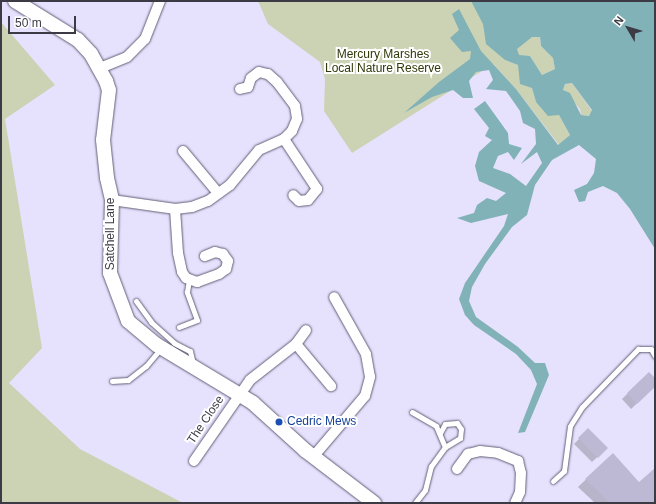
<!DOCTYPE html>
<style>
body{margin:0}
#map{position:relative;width:656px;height:504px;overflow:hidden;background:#e6e1fd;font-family:Arial,sans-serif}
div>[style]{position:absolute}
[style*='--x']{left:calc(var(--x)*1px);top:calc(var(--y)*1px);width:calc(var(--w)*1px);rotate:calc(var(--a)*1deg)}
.green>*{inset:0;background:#ccd3b5}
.water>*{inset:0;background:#81b2b7}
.shadow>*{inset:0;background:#0003}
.building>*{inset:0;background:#bdb9d4}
.roads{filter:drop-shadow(0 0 1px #625e76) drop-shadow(0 0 1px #625e76)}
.lane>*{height:5px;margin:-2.5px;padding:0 2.5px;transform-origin:2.5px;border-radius:2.5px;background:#fff}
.street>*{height:10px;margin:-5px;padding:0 5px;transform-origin:5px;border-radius:5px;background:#fff}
.secondary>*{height:14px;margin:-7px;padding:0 7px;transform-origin:7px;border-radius:7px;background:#fff}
.dots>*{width:11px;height:11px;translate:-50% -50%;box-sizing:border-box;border:2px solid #fff;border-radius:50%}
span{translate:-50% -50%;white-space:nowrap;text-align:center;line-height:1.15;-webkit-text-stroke:4px #fff;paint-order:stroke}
.park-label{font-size:12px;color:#303708}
.street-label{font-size:12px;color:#3c3a45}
.transit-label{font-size:12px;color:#164399}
.left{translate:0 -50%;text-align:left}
.frame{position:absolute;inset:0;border:2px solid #3c3a45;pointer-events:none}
.north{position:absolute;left:608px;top:8px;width:40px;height:40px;-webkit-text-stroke:3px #fff;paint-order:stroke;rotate:308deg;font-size:11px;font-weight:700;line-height:16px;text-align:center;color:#3c3a45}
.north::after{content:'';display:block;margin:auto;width:14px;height:18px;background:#3c3a45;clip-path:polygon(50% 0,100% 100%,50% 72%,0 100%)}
.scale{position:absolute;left:8px;top:16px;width:68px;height:18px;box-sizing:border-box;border:2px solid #3c3a45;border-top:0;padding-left:5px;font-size:12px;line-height:14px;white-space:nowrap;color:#3c3a45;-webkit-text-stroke:3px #fff;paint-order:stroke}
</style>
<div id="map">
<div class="green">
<div style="clip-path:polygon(258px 1px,593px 1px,537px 37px,540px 37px,541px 46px,553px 58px,555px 69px,542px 75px,530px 56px,505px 60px,518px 65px,532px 88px,536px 102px,559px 115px,570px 135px,559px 145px,516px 89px,493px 64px,352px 153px,324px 111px,325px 79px,320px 62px,268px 24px)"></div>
<div style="clip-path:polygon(1px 22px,55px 85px,5px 119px,42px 348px,9px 383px,80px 449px,183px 503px,1px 503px)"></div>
<div style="clip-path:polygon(572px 83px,592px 111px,589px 116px,581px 115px,580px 109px,563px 90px,565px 84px)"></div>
</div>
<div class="water">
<div style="clip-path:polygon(evenodd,471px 1px,655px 1px,655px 249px,630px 209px,617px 193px,603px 186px,588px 192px,585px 201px,579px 202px,574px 190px,587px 184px,594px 173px,596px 159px,579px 145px,552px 160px,535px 185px,527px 215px,512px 227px,485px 264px,472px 287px,469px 301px,476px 317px,518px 347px,535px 363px,545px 363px,549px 375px,525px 432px,518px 433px,537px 384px,531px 370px,516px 354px,474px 325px,465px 315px,459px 299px,465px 283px,504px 226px,508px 214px,471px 223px,457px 218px,474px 213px,477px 205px,487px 198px,496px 201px,506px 193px,479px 181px,475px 166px,479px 152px,492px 140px,485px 136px,489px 128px,474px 109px,485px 101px,508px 133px,509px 144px,522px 148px,514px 160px,508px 152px,498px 156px,493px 168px,510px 174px,526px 186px,542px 163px,537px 152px,521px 164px,536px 144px,535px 129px,523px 123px,520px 111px,506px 91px,486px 89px,493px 80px,489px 70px,476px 72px,469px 81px,473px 98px,463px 98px,453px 90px,432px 97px,404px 113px,439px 82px,470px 59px,471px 51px,462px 52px,450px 38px,459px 30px,452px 14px,459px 9px,481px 51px,516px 89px,558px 145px,570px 135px,559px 115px,548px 116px,536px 102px,532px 88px,520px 84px,518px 65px,505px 60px,486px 44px,483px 24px,471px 1px,532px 37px,540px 37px,541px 46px,553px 58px,555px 69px,542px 75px,530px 56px,519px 55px,517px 49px,532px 37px,471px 1px,572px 83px,592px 110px,589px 116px,581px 115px,570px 93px,563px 90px,565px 84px,572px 83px)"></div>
</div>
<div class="shadow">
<div style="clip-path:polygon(649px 373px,655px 379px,655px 386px,631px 409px,622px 399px)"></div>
<div style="clip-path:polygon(588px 430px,607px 448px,592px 462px,574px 444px)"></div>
<div style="clip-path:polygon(613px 454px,639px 484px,655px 469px,655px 503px,595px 503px,578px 487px)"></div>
</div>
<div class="building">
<div style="clip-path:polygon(649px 372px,655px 378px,655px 387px,637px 404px,627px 393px)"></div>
<div style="clip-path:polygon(588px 428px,608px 448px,598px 458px,578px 438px)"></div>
<div style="clip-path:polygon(613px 453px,639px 482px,655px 468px,655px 503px,610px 503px,585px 479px)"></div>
</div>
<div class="roads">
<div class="lane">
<div style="--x:136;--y:301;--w:26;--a:54"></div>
<div style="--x:151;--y:322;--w:31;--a:42"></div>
<div style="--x:174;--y:343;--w:18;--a:27"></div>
<div style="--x:190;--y:351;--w:13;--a:77"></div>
<div style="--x:179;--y:327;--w:19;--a:-21"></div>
<div style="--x:197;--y:320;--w:30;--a:-110"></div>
<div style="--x:187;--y:292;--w:13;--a:-81"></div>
<div style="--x:112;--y:381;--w:16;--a:-4"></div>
<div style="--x:128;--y:380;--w:23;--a:-38"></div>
<div style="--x:146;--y:366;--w:23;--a:-50"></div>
<div style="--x:412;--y:412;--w:28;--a:30"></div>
<div style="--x:436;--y:426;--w:23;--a:67"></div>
<div style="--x:445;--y:447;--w:24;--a:126"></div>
<div style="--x:431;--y:466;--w:25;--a:104"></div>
<div style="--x:425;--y:490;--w:16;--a:128"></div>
<div style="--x:440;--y:433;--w:10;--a:-61"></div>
<div style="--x:445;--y:424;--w:12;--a:-5"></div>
<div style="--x:457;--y:423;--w:7;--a:56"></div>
<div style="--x:461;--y:429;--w:9;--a:96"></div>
<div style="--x:460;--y:438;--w:17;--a:149"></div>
<div style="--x:553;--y:481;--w:15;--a:-42"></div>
<div style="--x:564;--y:471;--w:45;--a:-82.4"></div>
<div style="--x:570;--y:426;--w:22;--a:-58"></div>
<div style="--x:582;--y:407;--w:81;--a:-46"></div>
<div style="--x:638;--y:349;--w:13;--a:0"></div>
<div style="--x:651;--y:349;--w:8;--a:60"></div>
</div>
<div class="street">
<div style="--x:100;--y:68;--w:29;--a:-22"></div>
<div style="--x:127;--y:57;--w:25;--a:-45"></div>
<div style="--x:145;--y:39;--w:41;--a:-68.5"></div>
<div style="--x:240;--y:89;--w:8;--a:-14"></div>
<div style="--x:248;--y:87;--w:9;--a:-72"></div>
<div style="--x:251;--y:78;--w:10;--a:-37"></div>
<div style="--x:259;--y:72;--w:9;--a:13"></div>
<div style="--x:268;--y:74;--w:12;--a:42"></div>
<div style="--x:277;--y:82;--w:30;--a:53"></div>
<div style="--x:295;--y:106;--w:13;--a:81"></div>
<div style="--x:297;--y:119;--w:13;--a:113"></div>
<div style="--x:292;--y:131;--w:11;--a:135"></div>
<div style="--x:183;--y:151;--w:55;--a:50.2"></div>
<div style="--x:112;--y:200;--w:64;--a:8.1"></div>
<div style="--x:175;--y:209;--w:17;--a:-7"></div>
<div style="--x:192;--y:207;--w:17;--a:-21"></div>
<div style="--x:208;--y:201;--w:27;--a:-36"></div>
<div style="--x:230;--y:185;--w:45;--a:-50.4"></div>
<div style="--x:259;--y:150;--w:27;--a:-24"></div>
<div style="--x:284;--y:139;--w:60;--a:56.6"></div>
<div style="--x:317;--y:189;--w:14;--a:129"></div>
<div style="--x:308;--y:200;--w:9;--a:174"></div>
<div style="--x:299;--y:201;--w:8;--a:-135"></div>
<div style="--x:175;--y:209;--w:44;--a:86.1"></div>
<div style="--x:178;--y:253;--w:19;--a:78"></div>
<div style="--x:182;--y:272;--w:7;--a:56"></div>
<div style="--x:186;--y:278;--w:12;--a:20"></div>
<div style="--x:197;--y:282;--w:23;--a:-20"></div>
<div style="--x:219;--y:274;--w:9;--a:-36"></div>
<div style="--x:226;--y:269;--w:8;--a:-76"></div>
<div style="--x:228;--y:261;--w:9;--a:-126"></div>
<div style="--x:223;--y:254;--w:8;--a:-166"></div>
<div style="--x:215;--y:252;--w:11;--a:158"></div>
<div style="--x:296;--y:344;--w:55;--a:50.2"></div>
<div style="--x:313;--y:457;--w:80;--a:-49.6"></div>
<div style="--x:365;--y:396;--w:20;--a:-75"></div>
<div style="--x:370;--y:377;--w:23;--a:-100"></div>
<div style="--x:366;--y:354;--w:65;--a:-119.3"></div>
<div style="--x:194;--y:461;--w:98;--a:-55.3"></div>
<div style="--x:250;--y:380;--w:58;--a:-38"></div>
<div style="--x:296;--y:344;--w:17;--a:-54"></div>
<div style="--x:457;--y:469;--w:19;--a:-54"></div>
<div style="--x:468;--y:454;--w:12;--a:-14"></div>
<div style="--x:480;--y:451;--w:18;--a:6"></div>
<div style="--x:498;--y:453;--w:22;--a:22"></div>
<div style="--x:518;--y:461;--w:12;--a:76"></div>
<div style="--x:521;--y:473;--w:19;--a:93"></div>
<div style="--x:520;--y:492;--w:12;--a:114"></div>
</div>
<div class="secondary">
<div style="--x:15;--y:1;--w:74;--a:31.8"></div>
<div style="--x:78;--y:40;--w:19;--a:47"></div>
<div style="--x:91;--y:54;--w:31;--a:61"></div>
<div style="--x:106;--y:81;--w:9;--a:72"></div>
<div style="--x:109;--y:90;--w:50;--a:96.8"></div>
<div style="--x:103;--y:140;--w:38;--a:84"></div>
<div style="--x:107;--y:178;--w:23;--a:77"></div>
<div style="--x:112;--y:200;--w:73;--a:91.6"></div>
<div style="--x:110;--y:273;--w:51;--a:69.4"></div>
<div style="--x:128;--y:321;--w:38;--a:40"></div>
<div style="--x:157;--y:345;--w:112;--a:31.1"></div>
<div style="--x:253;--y:403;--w:72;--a:42.2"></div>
<div style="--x:306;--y:451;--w:86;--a:37.4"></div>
</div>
</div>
<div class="dots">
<div style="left:279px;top:422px;background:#1a4fb4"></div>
</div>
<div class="park-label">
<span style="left:383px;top:62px">Mercury Marshes<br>Local Nature Reserve</span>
</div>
<div class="street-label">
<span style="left:111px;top:234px;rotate:-90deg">Satchell Lane</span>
<span style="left:206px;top:420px;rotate:-56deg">The Close</span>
</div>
<div class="transit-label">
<span class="left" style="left:287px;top:422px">Cedric Mews</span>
</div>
<div class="frame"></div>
<div class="north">N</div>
<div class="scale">50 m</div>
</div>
